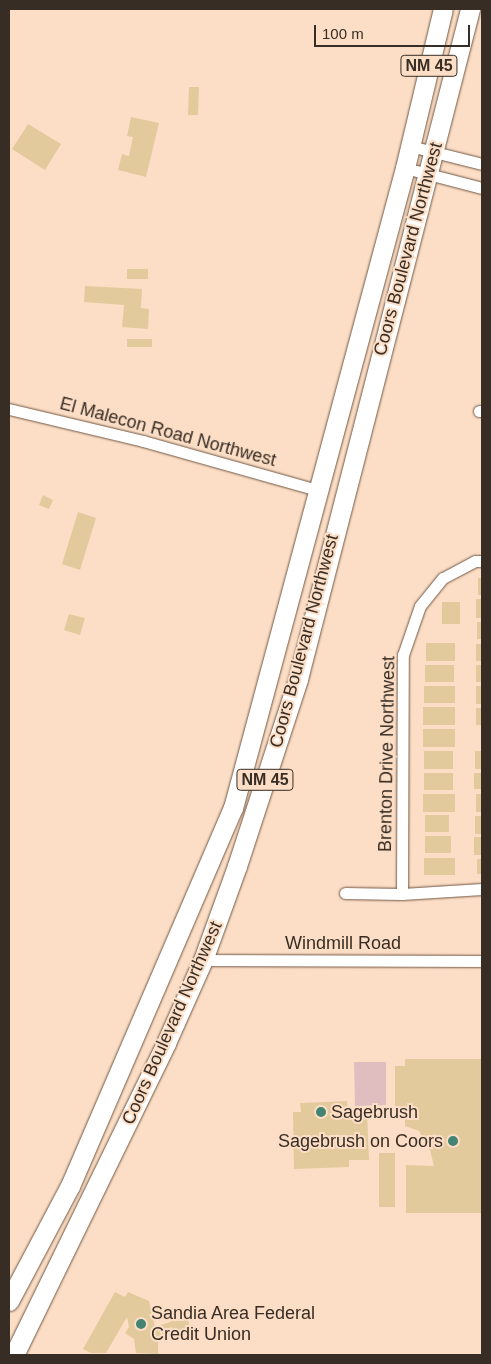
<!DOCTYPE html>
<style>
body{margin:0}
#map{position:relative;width:491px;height:1364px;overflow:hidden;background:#fcdec6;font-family:Arial,sans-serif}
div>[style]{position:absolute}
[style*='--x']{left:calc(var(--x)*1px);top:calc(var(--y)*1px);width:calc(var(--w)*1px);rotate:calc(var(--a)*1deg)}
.green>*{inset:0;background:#e0bec0}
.building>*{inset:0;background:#e2ca9d}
.roads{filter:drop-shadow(0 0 1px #715743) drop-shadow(0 0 1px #715743)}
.street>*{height:11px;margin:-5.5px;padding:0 5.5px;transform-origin:5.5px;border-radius:5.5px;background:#fff}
.primary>*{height:19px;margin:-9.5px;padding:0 9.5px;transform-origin:9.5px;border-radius:9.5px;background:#fff}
.dots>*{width:14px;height:14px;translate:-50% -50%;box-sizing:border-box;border:2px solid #fcdec6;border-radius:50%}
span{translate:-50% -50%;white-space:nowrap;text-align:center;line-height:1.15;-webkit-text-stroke:4px #fcdec6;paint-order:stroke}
.shield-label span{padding:1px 4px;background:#fcdec6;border:1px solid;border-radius:4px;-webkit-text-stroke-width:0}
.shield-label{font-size:16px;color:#382d24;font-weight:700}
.street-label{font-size:18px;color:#382d24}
.poi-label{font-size:18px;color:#382d24}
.left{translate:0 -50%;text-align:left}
.right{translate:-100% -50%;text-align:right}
.frame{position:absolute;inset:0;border:10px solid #382d24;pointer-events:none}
.scale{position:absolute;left:314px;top:25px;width:156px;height:22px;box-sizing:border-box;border:2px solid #382d24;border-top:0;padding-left:6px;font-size:15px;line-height:18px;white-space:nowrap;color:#382d24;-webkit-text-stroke:4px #fcdec6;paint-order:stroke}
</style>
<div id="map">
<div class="green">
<div style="clip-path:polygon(354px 1062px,386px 1062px,386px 1105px,355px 1106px)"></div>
</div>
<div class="building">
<div style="clip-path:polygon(189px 87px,199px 87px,198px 115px,188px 115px)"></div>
<div style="clip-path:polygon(131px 117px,159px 123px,146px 177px,118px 170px,122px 154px,129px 156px,133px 137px,127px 136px)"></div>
<div style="clip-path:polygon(28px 124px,61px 144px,45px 170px,12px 149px)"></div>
<div style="clip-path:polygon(127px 269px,148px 269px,148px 279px,127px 279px)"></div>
<div style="clip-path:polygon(85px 286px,142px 289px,141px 308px,149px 309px,148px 329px,122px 327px,124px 305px,84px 302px)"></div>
<div style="clip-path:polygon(127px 339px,152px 339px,152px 347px,127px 347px)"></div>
<div style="clip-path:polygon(43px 495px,53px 500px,49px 509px,39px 505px)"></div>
<div style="clip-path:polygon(78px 512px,96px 518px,80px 570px,62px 564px)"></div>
<div style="clip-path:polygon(478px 578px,482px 578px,482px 595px,478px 595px)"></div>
<div style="clip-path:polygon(476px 599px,482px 599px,482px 618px,476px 618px)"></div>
<div style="clip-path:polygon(442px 602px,460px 602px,460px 624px,442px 624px)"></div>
<div style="clip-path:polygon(69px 614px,85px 618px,80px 635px,64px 630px)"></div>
<div style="clip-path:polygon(477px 622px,482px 622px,482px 639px,477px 639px)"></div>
<div style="clip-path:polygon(426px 643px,455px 643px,455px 661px,426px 661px)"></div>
<div style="clip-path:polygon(476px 644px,482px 644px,482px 661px,476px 661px)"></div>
<div style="clip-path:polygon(425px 665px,454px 665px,454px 682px,425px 682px)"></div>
<div style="clip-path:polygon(476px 665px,482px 665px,482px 682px,476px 682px)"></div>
<div style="clip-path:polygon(424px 686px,455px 686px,455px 703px,424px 703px)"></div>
<div style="clip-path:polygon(476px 686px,482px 686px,482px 704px,476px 704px)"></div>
<div style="clip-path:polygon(423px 707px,455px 707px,455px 725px,423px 725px)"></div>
<div style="clip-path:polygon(476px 708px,482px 708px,482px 725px,476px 725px)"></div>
<div style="clip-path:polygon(423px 729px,455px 729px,455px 747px,423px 747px)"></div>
<div style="clip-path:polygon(424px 751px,453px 751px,453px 769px,424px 769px)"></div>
<div style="clip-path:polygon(475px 751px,482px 751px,482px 769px,475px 769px)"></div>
<div style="clip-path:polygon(424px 773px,453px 773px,453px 790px,424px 790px)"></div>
<div style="clip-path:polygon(474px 773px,482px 773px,482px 789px,474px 789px)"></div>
<div style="clip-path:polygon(423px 794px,455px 794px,455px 812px,423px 812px)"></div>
<div style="clip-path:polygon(476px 794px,482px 794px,482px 812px,476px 812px)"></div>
<div style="clip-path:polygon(425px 815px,449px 815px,449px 832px,425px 832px)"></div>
<div style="clip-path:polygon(475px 816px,482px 816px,482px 834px,475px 834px)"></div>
<div style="clip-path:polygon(425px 836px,451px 836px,451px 853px,425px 853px)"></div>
<div style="clip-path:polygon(474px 837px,482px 837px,482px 855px,474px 855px)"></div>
<div style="clip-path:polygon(424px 858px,455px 858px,455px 875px,424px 875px)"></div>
<div style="clip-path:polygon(477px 859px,482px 859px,482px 874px,477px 874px)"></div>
<div style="clip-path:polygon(405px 1059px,482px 1059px,482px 1213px,406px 1213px,406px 1165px,434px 1166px,430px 1150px,419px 1131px,405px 1126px,405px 1112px,395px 1112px,395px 1066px,405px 1066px)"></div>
<div style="clip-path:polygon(347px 1101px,348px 1112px,367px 1112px,369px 1160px,349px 1160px,349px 1167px,294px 1169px,293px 1112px,301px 1112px,300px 1103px)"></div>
<div style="clip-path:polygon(379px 1153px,395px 1153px,395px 1207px,379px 1207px)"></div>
<div style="clip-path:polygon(115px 1292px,125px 1297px,128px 1292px,149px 1301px,155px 1327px,187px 1316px,190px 1327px,158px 1339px,158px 1354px,136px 1353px,134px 1339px,125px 1333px,129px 1327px,127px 1317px,106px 1353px,91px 1353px,83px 1349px)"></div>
</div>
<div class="roads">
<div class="street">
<div style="--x:410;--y:146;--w:74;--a:14"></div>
<div style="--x:405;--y:168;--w:80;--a:14.6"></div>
<div style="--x:9;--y:409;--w:138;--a:13.4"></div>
<div style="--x:143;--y:441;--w:181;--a:15.7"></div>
<div style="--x:479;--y:411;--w:3;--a:0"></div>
<div style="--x:345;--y:893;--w:57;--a:1"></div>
<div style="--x:402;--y:894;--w:80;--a:-3.6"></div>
<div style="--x:402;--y:894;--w:239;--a:-89.8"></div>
<div style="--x:403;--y:655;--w:52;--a:-70.9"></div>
<div style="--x:420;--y:606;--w:36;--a:-51"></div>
<div style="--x:443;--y:578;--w:36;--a:-28"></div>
<div style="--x:475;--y:561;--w:7;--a:0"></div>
<div style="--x:203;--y:960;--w:279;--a:0.2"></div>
</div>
<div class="primary">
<div style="--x:9;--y:1301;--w:130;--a:-62.1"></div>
<div style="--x:70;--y:1186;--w:412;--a:-66.7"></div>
<div style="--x:233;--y:808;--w:663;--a:-74.96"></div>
<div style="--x:405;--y:168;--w:163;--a:-76.6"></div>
<div style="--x:14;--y:1355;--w:347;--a:-64"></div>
<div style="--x:166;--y:1043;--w:91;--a:-66"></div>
<div style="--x:203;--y:960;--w:100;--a:-70.1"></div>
<div style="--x:237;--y:866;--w:197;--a:-71.9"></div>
<div style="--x:298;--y:679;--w:692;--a:-75.6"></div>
</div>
</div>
<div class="dots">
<div style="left:321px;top:1112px;background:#438371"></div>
<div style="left:453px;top:1141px;background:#438371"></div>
<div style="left:141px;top:1324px;background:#438371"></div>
</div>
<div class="shield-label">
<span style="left:429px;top:66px">NM 45</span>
<span style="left:265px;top:780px">NM 45</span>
</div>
<div class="street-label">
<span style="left:408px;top:249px;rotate:-75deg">Coors Boulevard Northwest</span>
<span style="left:168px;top:432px;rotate:15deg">El Malecon Road Northwest</span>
<span style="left:304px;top:641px;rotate:-75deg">Coors Boulevard Northwest</span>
<span style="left:387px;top:754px;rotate:-89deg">Brenton Drive Northwest</span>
<span style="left:343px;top:943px">Windmill Road</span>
<span style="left:172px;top:1023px;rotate:-66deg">Coors Boulevard Northwest</span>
</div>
<div class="poi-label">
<span class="left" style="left:331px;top:1112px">Sagebrush</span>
<span class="right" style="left:443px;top:1141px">Sagebrush on Coors</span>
<span class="left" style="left:151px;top:1324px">Sandia Area Federal<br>Credit Union</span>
</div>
<div class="frame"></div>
<div class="scale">100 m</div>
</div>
